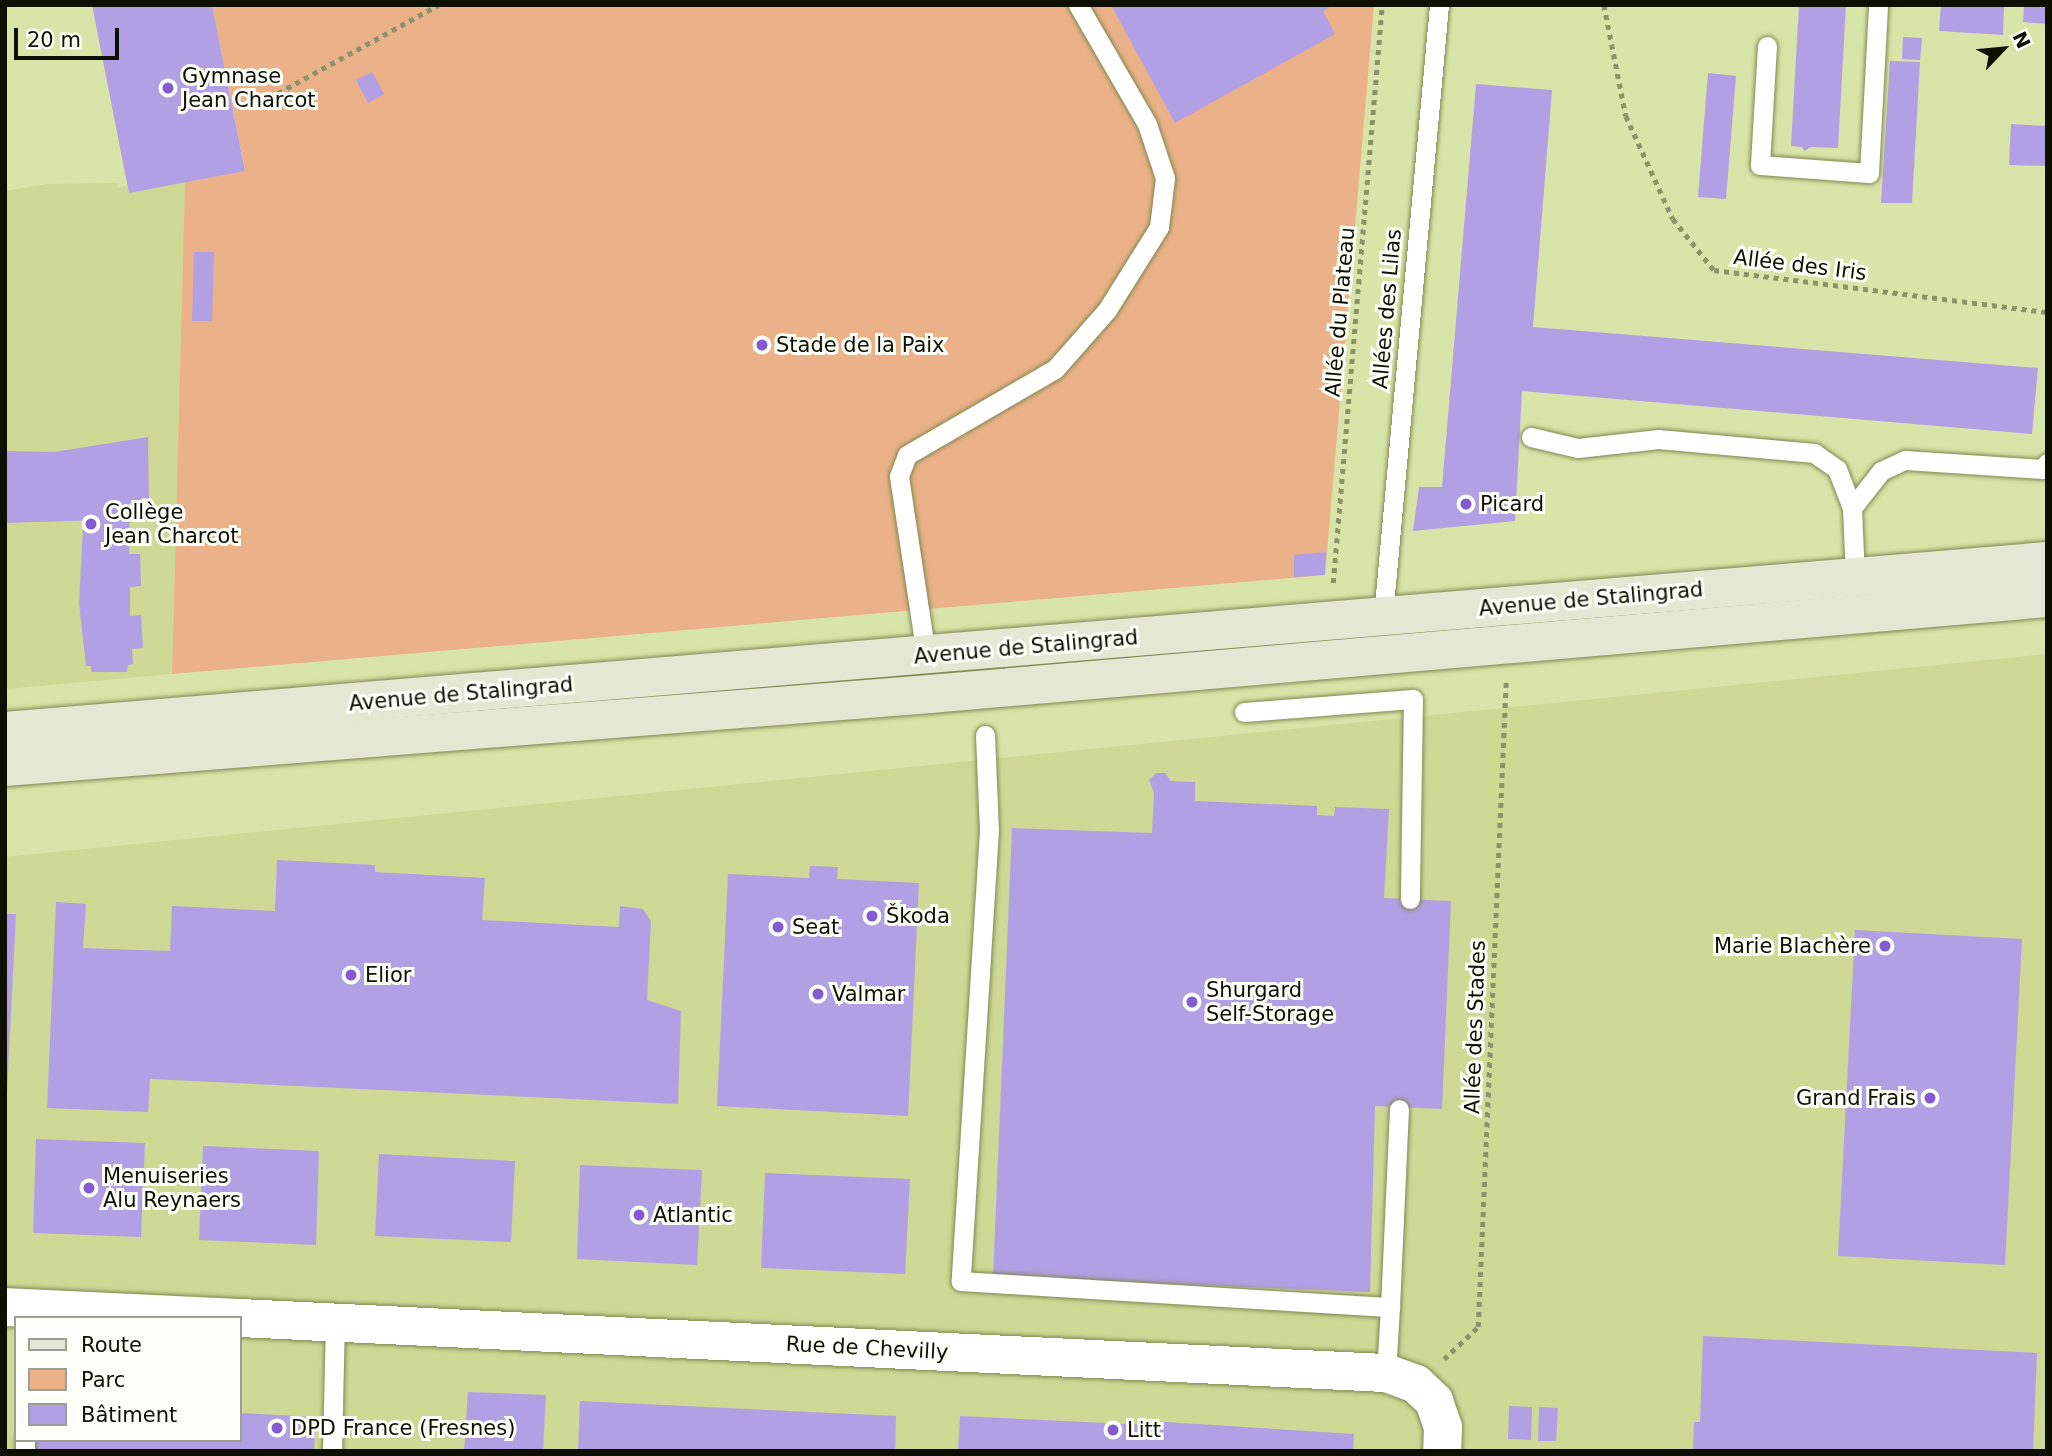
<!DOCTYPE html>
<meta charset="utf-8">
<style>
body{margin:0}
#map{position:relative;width:2052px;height:1456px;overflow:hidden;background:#d9e4a8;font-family:"DejaVu Sans",sans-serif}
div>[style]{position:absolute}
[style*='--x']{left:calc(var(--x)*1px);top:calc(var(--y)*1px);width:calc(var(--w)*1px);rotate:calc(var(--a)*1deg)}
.built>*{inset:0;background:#ced996}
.green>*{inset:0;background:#ebb188}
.building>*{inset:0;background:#b2a0e4}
.path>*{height:4.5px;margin-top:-2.25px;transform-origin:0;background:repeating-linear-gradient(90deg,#8b9368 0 5px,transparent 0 10px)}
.roads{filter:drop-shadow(0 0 2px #808951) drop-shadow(0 0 2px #808951)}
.service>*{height:19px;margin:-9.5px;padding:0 9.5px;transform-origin:9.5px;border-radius:9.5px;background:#fff}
.minor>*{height:38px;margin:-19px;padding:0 19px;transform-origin:19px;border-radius:19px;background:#fff}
.secondary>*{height:38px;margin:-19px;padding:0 19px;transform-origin:19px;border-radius:19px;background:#e4e7d3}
.dots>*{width:19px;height:19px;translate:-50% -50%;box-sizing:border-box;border:4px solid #fdfff9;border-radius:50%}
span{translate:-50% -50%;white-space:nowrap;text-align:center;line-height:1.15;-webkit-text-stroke:6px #fdfff9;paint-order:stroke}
.poi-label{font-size:21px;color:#0d1000}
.left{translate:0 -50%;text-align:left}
.right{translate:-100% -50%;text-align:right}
.street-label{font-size:21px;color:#0d1000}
.frame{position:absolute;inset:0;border:7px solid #0d1000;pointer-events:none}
.legend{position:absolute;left:14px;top:1316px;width:228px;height:126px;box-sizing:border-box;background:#fdfff9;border:2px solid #9d9f95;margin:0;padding:9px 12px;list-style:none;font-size:21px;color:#0d1000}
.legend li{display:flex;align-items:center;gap:14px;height:35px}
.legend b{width:35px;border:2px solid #9d9f95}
.north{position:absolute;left:1968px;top:14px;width:70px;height:70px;-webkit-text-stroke:5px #fdfff9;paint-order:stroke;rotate:64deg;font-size:19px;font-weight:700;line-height:28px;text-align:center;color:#0d1000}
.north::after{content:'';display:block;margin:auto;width:24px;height:32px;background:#0d1000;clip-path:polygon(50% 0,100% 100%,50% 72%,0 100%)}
.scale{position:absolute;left:14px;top:28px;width:105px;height:32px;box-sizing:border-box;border:4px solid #0d1000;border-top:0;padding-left:9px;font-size:21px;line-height:24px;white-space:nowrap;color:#0d1000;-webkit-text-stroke:5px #fdfff9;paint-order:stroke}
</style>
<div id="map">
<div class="built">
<div style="clip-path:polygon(185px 182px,172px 674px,5px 689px,5px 191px,47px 184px,116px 183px,117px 188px,127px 186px,129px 193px)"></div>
<div style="clip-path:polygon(evenodd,2047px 654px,2047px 1451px,5px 1451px,5px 857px,2047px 654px,16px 1318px,240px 1318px,240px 1440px,16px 1440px,16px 1318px)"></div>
</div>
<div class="green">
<div style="clip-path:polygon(212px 5px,1374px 5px,1325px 575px,172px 674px,185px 182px,245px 170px)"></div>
</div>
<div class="building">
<div style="clip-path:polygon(92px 5px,212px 5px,245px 171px,129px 193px)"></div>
<div style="clip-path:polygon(1111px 5px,1333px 5px,1323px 11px,1335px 34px,1175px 123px)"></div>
<div style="clip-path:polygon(1799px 5px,1846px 5px,1838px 148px,1811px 147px,1804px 151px,1802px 147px,1791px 146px)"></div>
<div style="clip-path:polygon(1941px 5px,2004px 5px,2003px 35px,1939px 31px)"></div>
<div style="clip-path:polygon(2024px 5px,2047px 5px,2047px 24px,2023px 22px)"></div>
<div style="clip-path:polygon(1903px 37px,1922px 38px,1920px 60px,1902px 59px)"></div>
<div style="clip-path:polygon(1890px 61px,1920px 62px,1912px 203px,1881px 203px)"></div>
<div style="clip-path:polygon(372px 72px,384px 94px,368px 103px,356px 80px)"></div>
<div style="clip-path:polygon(1708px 73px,1736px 76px,1726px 199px,1698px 197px)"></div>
<div style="clip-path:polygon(1476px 84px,1552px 90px,1533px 327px,2038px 368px,2032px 434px,1522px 391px,1515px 521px,1413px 531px,1419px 487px,1442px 487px)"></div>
<div style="clip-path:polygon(2011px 124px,2047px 126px,2047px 166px,2009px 165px)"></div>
<div style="clip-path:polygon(194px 252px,214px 252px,212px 321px,192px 321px)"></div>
<div style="clip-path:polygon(148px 437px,149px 503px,130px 503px,129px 554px,140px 554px,141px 586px,130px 587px,130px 616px,141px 615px,143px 648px,132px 649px,133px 664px,128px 665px,127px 672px,91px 672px,91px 666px,86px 666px,79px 603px,83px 528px,100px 528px,100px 520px,5px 523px,5px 451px,54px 452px)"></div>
<div style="clip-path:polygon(1326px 552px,1325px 575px,1294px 577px,1294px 555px)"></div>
<div style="clip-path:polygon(1156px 773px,1165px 773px,1171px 781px,1195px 782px,1195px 801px,1317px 806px,1317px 815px,1334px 816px,1335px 807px,1389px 809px,1384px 898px,1451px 901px,1442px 1109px,1375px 1106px,1370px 1292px,993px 1277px,1012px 828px,1152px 833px,1154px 793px,1149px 780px)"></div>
<div style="clip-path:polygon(277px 860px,375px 865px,375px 872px,485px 878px,482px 920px,619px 927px,620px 906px,643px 909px,651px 921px,647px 1000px,681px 1011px,678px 1104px,150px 1079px,148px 1112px,47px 1108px,56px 902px,86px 904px,83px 948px,170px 951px,172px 906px,275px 911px)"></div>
<div style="clip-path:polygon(810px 866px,838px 867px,837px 879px,919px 883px,908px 1116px,717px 1106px,728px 874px,809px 878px)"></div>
<div style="clip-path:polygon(5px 914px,16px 914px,7px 1093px,5px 1093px)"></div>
<div style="clip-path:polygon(1855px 930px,2022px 939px,2005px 1265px,1838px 1256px)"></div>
<div style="clip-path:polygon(36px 1139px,145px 1143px,141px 1237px,33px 1233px)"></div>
<div style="clip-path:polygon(203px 1146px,319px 1151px,316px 1245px,199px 1240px)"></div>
<div style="clip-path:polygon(379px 1154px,515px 1161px,511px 1242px,375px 1236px)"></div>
<div style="clip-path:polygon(580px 1165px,702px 1170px,697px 1265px,577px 1259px)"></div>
<div style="clip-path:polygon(765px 1173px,910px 1179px,905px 1274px,761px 1268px)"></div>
<div style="clip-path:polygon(1703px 1336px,2037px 1353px,2033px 1451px,1693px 1450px,1694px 1422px,1700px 1422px)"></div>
<div style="clip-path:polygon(468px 1392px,546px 1395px,543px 1451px,464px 1451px)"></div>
<div style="clip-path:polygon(580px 1401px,896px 1416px,895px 1451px,578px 1451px)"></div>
<div style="clip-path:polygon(1509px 1406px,1532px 1407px,1531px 1440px,1508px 1439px)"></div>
<div style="clip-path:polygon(1539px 1407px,1558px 1408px,1556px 1441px,1538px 1441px)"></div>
<div style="clip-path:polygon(240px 1413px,316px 1417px,314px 1451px,35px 1451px,35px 1440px,240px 1440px)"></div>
<div style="clip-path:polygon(960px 1416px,1148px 1425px,1148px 1421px,1166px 1422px,1354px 1434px,1353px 1451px,958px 1451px)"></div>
</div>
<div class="path">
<div style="--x:1604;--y:5;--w:113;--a:78.8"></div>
<div style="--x:1626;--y:116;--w:113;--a:65.5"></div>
<div style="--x:1673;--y:219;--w:65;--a:51.2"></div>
<div style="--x:1714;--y:270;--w:336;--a:7.2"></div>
<div style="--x:269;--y:98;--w:193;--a:-28.8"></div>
<div style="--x:1333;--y:583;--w:580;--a:-85.15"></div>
<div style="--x:1444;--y:1359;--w:47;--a:-43.3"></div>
<div style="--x:1478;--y:1327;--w:648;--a:-87.52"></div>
</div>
<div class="roads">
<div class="service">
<div style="--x:1767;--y:46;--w:119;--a:93.4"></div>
<div style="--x:1760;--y:165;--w:109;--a:4.2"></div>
<div style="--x:1869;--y:173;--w:168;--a:-86.9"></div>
<div style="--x:1531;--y:437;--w:48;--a:13.2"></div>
<div style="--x:1578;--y:448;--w:81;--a:-6.4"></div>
<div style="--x:1658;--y:439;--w:157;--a:5.1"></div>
<div style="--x:1814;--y:453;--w:28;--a:35"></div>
<div style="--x:1837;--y:469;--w:42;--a:69"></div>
<div style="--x:1855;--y:577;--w:69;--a:-92.5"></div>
<div style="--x:1852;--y:508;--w:47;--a:-51.9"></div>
<div style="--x:1881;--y:471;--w:26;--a:-25"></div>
<div style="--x:1905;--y:460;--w:138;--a:3.7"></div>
<div style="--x:2043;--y:469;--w:7;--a:-56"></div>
<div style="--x:1383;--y:616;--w:614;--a:-84.76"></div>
<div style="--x:926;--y:655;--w:181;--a:-98.6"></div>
<div style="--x:899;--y:476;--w:22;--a:-69"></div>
<div style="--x:907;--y:455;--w:171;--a:-30.2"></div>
<div style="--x:1055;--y:369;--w:79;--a:-48.6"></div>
<div style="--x:1107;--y:310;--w:98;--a:-57.9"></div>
<div style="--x:1159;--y:227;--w:49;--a:-83"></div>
<div style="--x:1165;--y:178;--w:57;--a:-108.4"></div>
<div style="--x:1147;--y:124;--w:138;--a:-120.1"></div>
<div style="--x:1244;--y:712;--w:169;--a:-4.4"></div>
<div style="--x:1413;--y:699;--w:200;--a:90.9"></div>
<div style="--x:985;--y:735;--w:95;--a:87.6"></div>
<div style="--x:989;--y:830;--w:452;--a:93.6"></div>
<div style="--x:961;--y:1281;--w:430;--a:3.5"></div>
<div style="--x:1390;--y:1307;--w:198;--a:-87.4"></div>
<div style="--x:1386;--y:1373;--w:66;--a:-86.5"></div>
<div style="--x:25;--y:1451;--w:11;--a:-90"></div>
<div style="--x:332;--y:1451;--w:129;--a:-88.7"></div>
</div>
<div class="minor">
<div style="--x:5;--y:1307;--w:231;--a:2.7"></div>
<div style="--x:240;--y:1318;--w:1147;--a:2.75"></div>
<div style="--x:1386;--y:1373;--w:32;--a:20"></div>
<div style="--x:1416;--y:1384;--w:25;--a:43"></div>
<div style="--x:1434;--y:1401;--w:28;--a:71"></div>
<div style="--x:1443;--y:1427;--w:24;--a:92"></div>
</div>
<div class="secondary">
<div style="--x:5;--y:731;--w:2049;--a:-4.76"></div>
<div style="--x:5;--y:767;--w:928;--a:-4.51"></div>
<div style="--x:930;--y:694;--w:1121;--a:-4.91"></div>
</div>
</div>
<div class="dots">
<div style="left:168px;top:88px;background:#845ad3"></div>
<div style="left:762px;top:345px;background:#845ad3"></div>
<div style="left:1466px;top:504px;background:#845ad3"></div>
<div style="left:91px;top:524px;background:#845ad3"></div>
<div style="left:872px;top:916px;background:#845ad3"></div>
<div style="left:778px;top:927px;background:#845ad3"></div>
<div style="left:1885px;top:946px;background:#845ad3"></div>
<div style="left:351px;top:975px;background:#845ad3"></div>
<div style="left:818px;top:994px;background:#845ad3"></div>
<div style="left:1192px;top:1002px;background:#845ad3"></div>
<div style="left:1930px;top:1098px;background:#845ad3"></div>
<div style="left:89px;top:1188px;background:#845ad3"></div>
<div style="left:639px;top:1215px;background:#845ad3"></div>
<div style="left:277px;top:1428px;background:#845ad3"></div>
<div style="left:1113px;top:1430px;background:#845ad3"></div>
</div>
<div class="poi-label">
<span class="left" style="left:182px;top:88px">Gymnase<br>Jean Charcot</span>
<span class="left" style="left:776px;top:345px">Stade de la Paix</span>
<span class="left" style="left:1480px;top:504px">Picard</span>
<span class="left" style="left:105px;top:524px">Collège<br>Jean Charcot</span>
<span class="left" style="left:886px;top:916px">Škoda</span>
<span class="left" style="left:792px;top:927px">Seat</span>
<span class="right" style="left:1871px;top:946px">Marie Blachère</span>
<span class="left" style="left:365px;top:975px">Elior</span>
<span class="left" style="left:1206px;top:1002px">Shurgard<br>Self-Storage</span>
<span class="left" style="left:832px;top:994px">Valmar</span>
<span class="right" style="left:1916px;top:1098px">Grand Frais</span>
<span class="left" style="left:103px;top:1188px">Menuiseries<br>Alu Reynaers</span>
<span class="left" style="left:653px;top:1215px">Atlantic</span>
<span class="left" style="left:291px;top:1428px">DPD France (Fresnes)</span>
<span class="left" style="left:1127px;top:1430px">Litt</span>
</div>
<div class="street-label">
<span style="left:1800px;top:265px;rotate:7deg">Allée des Iris</span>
<span style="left:1387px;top:309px;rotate:-85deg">Allées des Lilas</span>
<span style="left:1340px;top:312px;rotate:-85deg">Allée du Plateau</span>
<span style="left:1591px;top:599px;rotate:-5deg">Avenue de Stalingrad</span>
<span style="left:1026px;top:647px;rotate:-5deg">Avenue de Stalingrad</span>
<span style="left:461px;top:694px;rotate:-5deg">Avenue de Stalingrad</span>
<span style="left:1475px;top:1027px;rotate:-88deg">Allée des Stades</span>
<span style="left:867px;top:1348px;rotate:3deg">Rue de Chevilly</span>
</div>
<div class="frame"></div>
<ul class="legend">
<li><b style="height:9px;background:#e4e7d3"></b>Route</li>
<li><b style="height:19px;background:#ebb188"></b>Parc</li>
<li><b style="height:19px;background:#b2a0e4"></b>Bâtiment</li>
</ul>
<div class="north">N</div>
<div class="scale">20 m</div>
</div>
